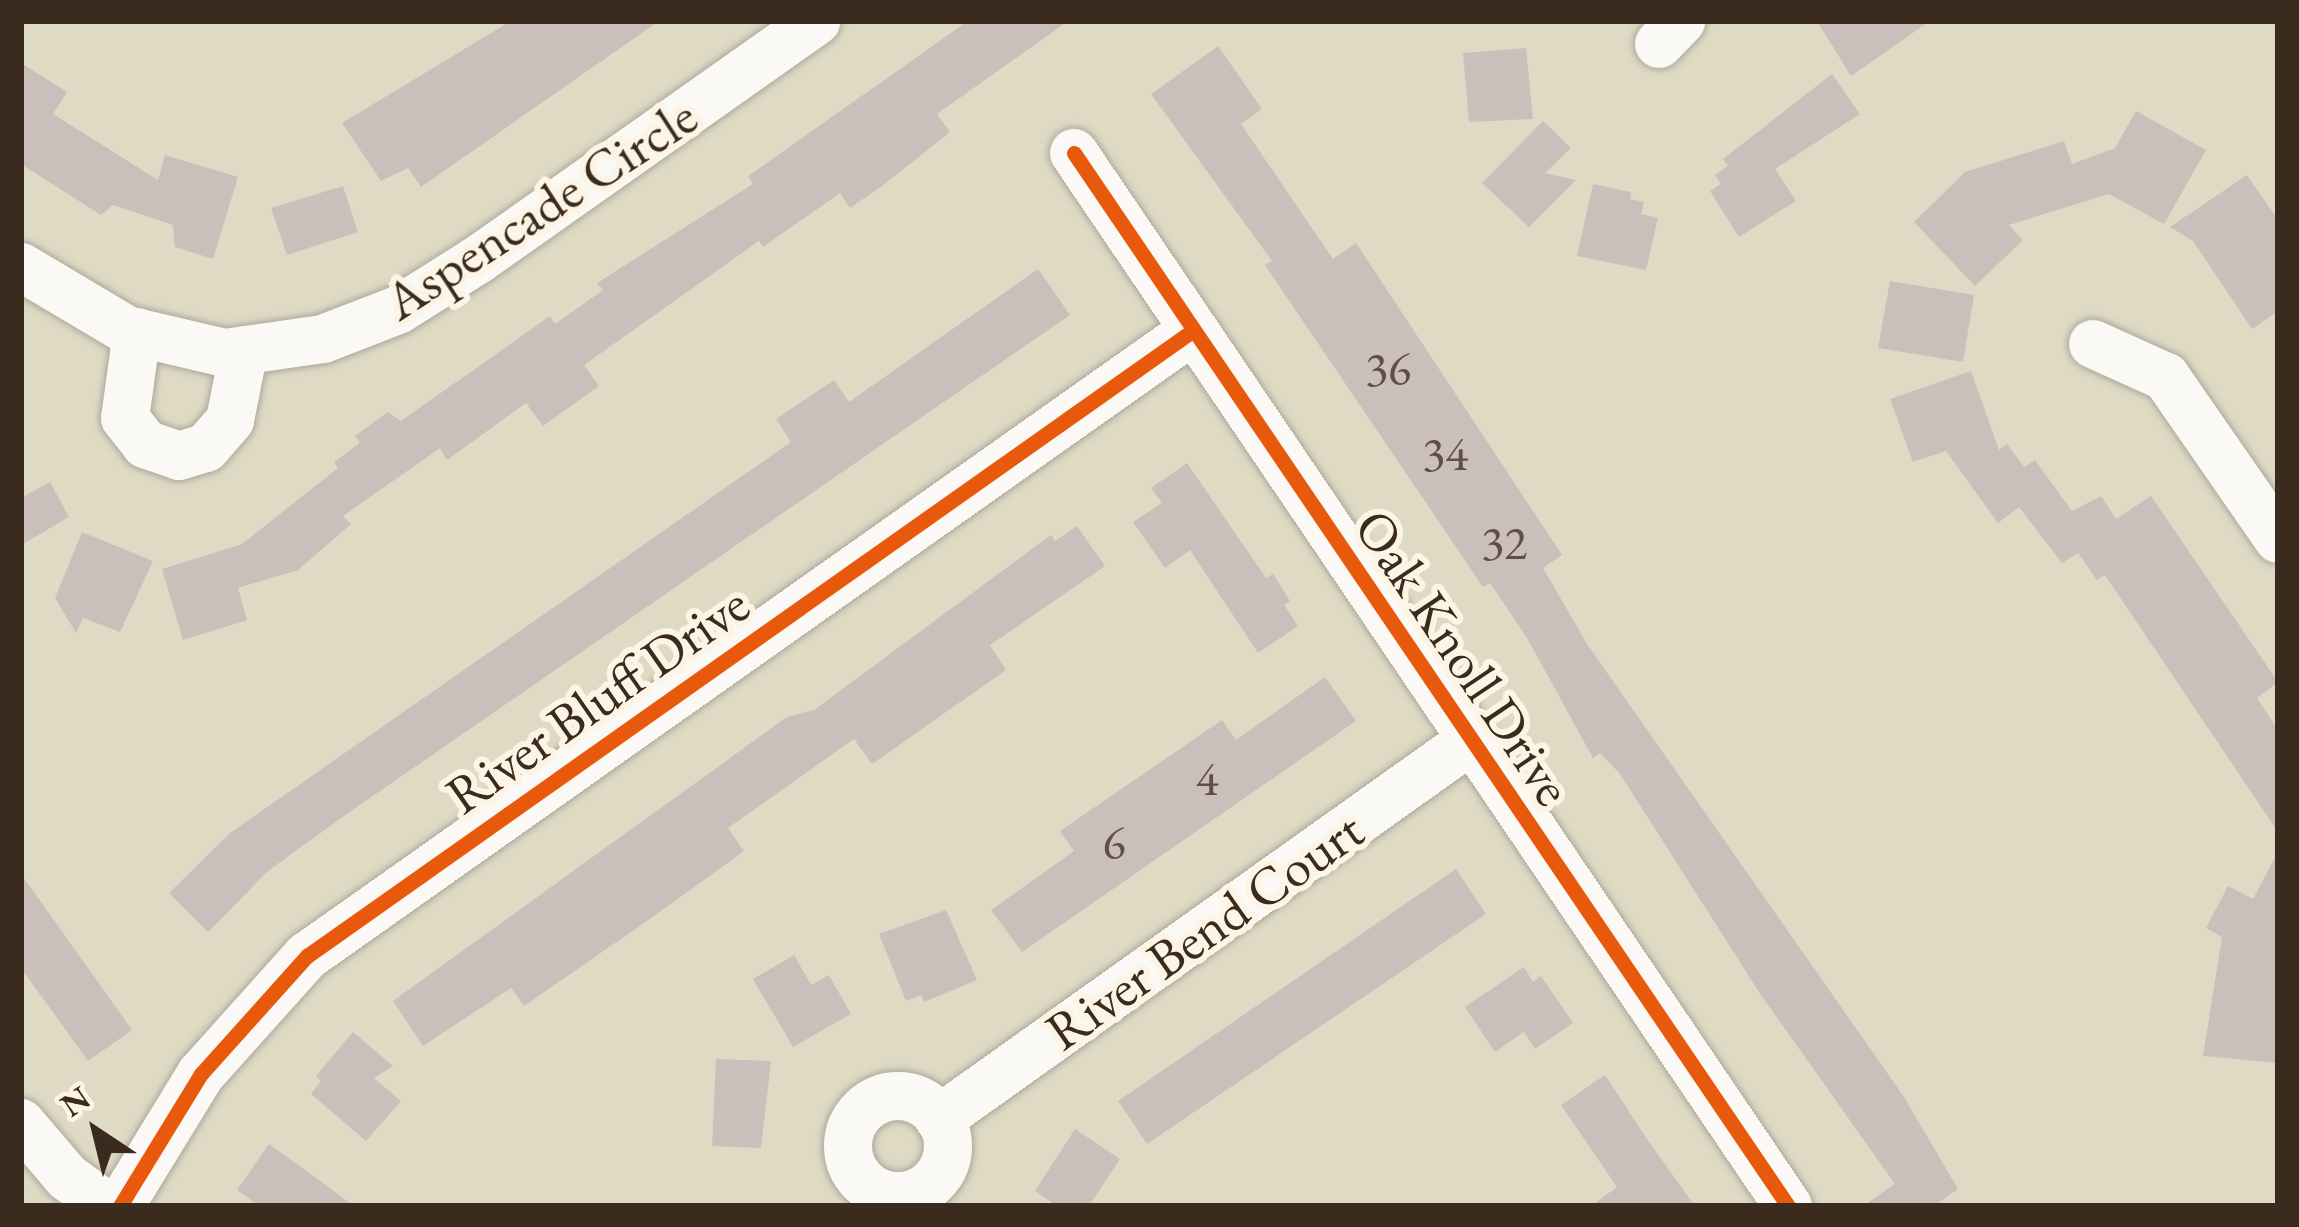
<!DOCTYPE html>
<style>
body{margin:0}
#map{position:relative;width:2299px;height:1227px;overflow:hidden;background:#dedac4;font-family:"EB Garamond",serif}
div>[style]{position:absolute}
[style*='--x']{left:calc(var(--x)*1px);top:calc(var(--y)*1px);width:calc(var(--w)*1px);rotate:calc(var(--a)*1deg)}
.building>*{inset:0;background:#cbbfbc}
.roads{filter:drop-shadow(0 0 3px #aea99a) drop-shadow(0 0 3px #aea99a)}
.street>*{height:48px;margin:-24px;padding:0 24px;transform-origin:24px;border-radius:24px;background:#faf9f6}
.street>.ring{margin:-24px;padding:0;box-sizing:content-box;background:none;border:48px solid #faf9f6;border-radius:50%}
.cycleway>*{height:15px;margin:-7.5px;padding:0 7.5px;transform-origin:7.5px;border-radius:7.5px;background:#e8590c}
span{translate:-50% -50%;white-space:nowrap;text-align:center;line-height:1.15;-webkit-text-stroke:12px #fcf5e5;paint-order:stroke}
.number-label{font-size:48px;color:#5f4f46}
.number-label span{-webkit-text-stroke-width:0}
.street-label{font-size:54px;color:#3b2a1e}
.frame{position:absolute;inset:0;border:24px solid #3b2a1e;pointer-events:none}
.north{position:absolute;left:36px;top:1071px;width:120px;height:120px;-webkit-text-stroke:9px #fcf5e5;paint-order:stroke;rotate:325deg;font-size:33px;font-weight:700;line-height:48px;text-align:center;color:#3b2a1e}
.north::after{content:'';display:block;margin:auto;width:42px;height:54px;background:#3b2a1e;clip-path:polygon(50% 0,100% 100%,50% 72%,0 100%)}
</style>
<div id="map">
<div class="building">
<div style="clip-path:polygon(511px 21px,659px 21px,421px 187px,408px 168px,381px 181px,342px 123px)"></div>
<div style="clip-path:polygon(968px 21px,1068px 21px,937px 114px,950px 132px,882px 186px,850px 208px,840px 193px,763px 247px,759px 241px,584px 365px,599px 386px,543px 426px,526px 403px,447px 460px,440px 448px,343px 516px,351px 524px,298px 570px,238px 588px,247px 620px,183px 640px,162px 569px,242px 544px,338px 468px,334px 462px,360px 443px,355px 436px,388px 412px,401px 421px,550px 316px,555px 324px,603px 290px,597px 283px,753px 184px,748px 176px)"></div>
<div style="clip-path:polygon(1817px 21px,1930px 21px,1851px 76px)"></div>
<div style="clip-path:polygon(1218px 46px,1262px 109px,1241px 124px,1333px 259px,1356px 243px,1562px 555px,1543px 568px,1587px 644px,1904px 1097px,1958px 1189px,1934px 1206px,1863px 1206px,1895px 1184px,1761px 995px,1620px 774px,1600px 753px,1593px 758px,1527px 638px,1490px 583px,1483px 587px,1265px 265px,1272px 261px,1151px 94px)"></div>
<div style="clip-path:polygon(1526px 48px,1533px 119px,1469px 122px,1463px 53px)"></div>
<div style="clip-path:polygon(21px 63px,67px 92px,53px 114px,158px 180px,165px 155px,238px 177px,213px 259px,175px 247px,173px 225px,113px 205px,101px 215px,21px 164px)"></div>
<div style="clip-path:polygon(1832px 74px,1860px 114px,1775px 169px,1796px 201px,1739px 237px,1710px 191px,1721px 184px,1715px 175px,1728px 166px,1723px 159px)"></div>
<div style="clip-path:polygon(2136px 111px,2206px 150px,2164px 224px,2109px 194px,2009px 225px,2023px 240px,1975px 286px,1914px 222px,1965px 172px,2064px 141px,2072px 164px,2115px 148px)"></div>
<div style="clip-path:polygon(1543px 121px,1571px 148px,1545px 173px,1576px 180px,1529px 227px,1482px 183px)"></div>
<div style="clip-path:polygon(2247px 175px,2278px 220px,2278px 311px,2252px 329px,2193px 241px,2170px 227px)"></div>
<div style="clip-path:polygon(1593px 184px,1631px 192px,1630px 199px,1644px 202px,1641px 214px,1658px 218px,1646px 270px,1577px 256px)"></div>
<div style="clip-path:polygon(343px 186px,358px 232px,287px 255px,271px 208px)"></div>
<div style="clip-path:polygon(1038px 269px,1070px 315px,351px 811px,268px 871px,208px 932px,169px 893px,230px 833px,791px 442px,776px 419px,834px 380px,849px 402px)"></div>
<div style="clip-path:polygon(1890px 281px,1974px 295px,1963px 362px,1878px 348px)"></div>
<div style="clip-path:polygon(1971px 371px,1999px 450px,2007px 444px,2024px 467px,2035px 460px,2072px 511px,2101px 496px,2116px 519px,2151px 496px,2278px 682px,2257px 698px,2278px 730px,2278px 832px,2105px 575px,2097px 580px,2078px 553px,2062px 563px,2019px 507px,1998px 523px,1946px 451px,1913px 462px,1890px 399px)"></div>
<div style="clip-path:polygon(1187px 463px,1266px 578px,1273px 574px,1290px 601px,1284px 605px,1298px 626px,1258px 653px,1190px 550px,1165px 568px,1133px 522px,1162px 503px,1151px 488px)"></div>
<div style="clip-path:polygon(50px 482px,69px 517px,21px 545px,21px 498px)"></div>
<div style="clip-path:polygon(1077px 526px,1105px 566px,990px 645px,1006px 670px,872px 764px,854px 739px,728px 828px,744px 851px,657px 914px,524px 1006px,511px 988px,423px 1046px,393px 1001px,787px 717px,814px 710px,1051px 535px,1055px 541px)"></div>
<div style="clip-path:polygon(82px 532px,153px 561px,120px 632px,83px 618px,76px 633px,55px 598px)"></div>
<div style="clip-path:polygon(1325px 677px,1356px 721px,1022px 952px,991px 910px,1074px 851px,1060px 831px,1222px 720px,1236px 740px)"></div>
<div style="clip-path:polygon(2278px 852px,2278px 1063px,2203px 1056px,2222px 937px,2206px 928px,2228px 886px,2253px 899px)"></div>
<div style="clip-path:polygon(1456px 869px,1486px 914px,1147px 1144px,1118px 1101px)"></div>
<div style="clip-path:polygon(21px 874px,132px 1030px,88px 1061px,21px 968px)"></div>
<div style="clip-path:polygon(946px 910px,977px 980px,924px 1002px,921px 995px,906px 1001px,879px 934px)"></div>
<div style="clip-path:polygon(794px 955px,811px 985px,829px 975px,851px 1014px,793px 1047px,753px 979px)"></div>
<div style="clip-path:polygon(1524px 967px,1533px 982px,1541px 976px,1573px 1023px,1535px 1049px,1524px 1032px,1495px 1052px,1465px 1007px)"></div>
<div style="clip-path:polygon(353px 1032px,393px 1066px,374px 1078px,401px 1101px,366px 1141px,311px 1094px,321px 1081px,316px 1076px)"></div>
<div style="clip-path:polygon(716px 1059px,771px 1061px,761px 1148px,712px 1146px)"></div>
<div style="clip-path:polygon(1605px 1075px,1647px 1139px,1695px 1206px,1591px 1206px,1617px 1187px,1561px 1105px)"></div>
<div style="clip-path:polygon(1075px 1129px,1120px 1159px,1089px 1206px,1057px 1206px,1035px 1191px)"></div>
<div style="clip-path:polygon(269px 1144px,327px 1186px,354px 1206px,259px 1206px,237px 1190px)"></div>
</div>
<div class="roads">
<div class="street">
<div style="--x:1659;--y:44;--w:32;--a:-46"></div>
<div style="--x:1074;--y:153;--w:1272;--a:55.86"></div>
<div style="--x:21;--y:267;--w:123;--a:30.7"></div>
<div style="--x:127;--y:330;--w:101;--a:13.2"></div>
<div style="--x:225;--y:353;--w:99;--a:-8.1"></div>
<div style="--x:323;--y:339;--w:80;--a:-21.1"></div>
<div style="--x:398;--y:310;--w:96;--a:-32.2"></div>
<div style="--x:479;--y:259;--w:413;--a:-35.2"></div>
<div style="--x:137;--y:332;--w:87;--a:97.9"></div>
<div style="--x:125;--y:418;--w:33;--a:52"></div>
<div style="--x:145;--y:444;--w:36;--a:19"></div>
<div style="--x:179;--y:456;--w:28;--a:-17"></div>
<div style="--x:206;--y:448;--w:37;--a:-49"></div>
<div style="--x:230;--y:420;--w:71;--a:-78.7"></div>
<div style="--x:2093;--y:344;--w:80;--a:24.3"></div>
<div style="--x:2166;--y:377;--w:197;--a:55.3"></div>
<div class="ring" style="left:848px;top:1096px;width:52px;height:52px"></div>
<div style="--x:939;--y:1119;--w:652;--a:-35.45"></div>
<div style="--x:21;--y:1123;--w:71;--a:49.6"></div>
<div style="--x:67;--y:1177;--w:49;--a:35.9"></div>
<div style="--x:120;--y:1206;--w:155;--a:-58.5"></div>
<div style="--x:201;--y:1074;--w:159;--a:-48.1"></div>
<div style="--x:307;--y:956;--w:1083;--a:-35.23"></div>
</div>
</div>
<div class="cycleway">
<div style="--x:1074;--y:153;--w:1272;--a:55.86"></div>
<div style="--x:120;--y:1206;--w:155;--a:-58.5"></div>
<div style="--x:201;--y:1074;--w:159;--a:-48.1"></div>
<div style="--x:307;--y:956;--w:1083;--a:-35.23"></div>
</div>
<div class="number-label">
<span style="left:1388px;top:369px">36</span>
<span style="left:1445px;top:454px">34</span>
<span style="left:1504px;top:543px">32</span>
<span style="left:1207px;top:779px">4</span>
<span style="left:1114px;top:843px">6</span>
</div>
<div class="street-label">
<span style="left:540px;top:208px;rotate:-33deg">Aspencade Circle</span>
<span style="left:1464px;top:657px;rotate:56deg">Oak Knoll Drive</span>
<span style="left:597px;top:699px;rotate:-35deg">River Bluff Drive</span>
<span style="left:1204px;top:930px;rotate:-35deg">River Bend Court</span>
</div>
<div class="frame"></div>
<div class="north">N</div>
</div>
